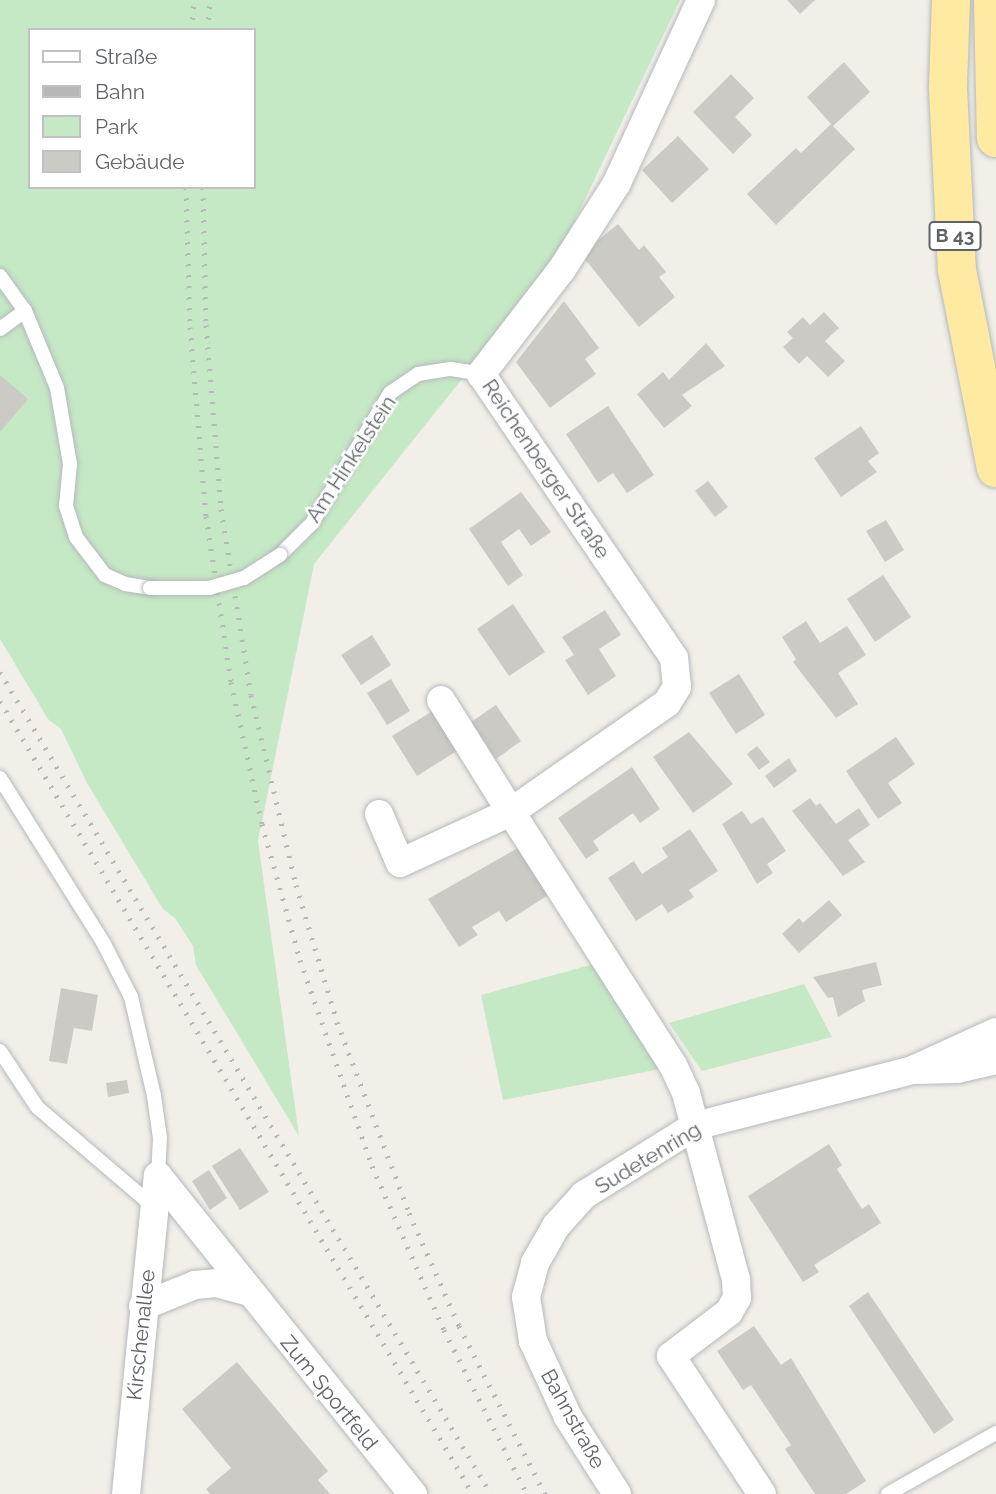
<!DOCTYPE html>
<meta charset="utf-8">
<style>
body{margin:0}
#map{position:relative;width:996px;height:1494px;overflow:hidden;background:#f1efe8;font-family:Raleway,sans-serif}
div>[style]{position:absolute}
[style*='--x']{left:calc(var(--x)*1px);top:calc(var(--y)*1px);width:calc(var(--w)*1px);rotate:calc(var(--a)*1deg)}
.green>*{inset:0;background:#c5e8c5}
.building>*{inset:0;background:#cccac5}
.roads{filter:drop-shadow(0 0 2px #b5b8bc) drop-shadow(0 0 2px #b5b8bc)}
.service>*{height:14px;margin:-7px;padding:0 7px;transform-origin:7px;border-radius:7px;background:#fff}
.minor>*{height:28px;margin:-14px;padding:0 14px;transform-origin:14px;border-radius:14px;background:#fff}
.trunk>*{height:38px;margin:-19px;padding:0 19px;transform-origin:19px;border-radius:19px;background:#feeaa1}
.rail>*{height:5px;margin-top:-2.5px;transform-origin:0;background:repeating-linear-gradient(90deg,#b6b7b8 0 2px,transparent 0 11px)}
.bridges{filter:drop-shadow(0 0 2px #b5b8bc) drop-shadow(0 0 2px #b5b8bc)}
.service-bridge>*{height:14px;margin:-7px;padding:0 7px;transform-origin:7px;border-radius:7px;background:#fff}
span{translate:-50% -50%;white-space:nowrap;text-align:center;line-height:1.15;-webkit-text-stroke:5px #fff;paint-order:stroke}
.shield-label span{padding:2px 5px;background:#fff;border:2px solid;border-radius:5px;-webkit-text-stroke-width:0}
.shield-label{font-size:19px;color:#5f6368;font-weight:700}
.street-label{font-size:21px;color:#5f6368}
.legend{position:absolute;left:28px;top:28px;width:228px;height:161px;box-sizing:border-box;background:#fff;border:2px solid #bfc1c3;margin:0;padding:9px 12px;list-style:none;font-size:21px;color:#5f6368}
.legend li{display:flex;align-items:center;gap:14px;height:35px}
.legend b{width:35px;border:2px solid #bfc1c3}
</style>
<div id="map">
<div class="green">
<div style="clip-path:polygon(evenodd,0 0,680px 0,554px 264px,314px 564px,258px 841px,299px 1136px,196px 965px,193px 946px,175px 918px,163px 909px,87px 783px,61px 729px,48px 719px,0 639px,0 0,30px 30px,254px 30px,254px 187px,30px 187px,30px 30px)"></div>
<div style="clip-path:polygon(598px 963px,665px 1068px,503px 1100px,481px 995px)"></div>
<div style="clip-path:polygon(804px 984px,832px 1037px,702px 1071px,669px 1023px)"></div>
</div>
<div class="building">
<div style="clip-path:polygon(787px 0,815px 0,800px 14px)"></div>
<div style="clip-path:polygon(844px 62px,870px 92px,833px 126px,855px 149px,776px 225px,747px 194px,796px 148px,801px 153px,831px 124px,807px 97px)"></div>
<div style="clip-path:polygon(731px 74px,754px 98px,735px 117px,752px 135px,733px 154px,693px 112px)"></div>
<div style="clip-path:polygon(678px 136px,709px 169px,672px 203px,642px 170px)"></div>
<div style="clip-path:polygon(618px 224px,639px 250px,644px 245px,666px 272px,659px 277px,675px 297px,639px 327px,581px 254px)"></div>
<div style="clip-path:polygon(564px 301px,599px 348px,585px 359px,596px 374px,550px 408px,516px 362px)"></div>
<div style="clip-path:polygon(824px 312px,839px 328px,825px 341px,845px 361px,828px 377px,807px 356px,799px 364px,783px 347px,793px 338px,787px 332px,803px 317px,810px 325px)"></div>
<div style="clip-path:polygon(706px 343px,725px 366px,682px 395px,692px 406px,664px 428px,637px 394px,663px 372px,669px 380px)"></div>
<div style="clip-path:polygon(0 375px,28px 399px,0 432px)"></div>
<div style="clip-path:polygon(608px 406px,654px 475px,627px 493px,613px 473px,598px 483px,566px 434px)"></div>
<div style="clip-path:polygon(861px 426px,879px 453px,868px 461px,877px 472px,841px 497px,814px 458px)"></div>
<div style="clip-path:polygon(708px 481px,728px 507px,715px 517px,695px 491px)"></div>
<div style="clip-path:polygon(521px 492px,551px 532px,531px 546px,519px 529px,501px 542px,523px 575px,508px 586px,469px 529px)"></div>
<div style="clip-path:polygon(886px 520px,904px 550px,885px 562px,866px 531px)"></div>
<div style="clip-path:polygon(883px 575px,911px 617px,875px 642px,847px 599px)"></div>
<div style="clip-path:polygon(513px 604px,545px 652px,509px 676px,477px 629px)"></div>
<div style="clip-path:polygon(605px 610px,621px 635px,599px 649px,616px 676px,588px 695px,565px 660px,574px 655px,562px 637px)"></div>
<div style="clip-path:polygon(806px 621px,820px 643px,847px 626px,866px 655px,838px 673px,858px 704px,836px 718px,793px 662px,796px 659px,782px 637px)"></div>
<div style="clip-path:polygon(372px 635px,391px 665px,361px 685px,341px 655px)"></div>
<div style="clip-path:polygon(739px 674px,765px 715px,736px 734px,709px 693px)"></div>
<div style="clip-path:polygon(391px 679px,410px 711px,387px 725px,367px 693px)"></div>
<div style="clip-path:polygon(496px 705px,521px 741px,496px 759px,471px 722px)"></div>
<div style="clip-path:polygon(436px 709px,460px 749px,417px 776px,392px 736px)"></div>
<div style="clip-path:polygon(689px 732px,733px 784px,693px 813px,653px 757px)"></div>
<div style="clip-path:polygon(896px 737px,915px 764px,888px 783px,902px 803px,878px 819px,846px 771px)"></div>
<div style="clip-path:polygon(757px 746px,770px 762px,759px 770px,747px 754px)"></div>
<div style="clip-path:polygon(789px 758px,797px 771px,774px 788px,765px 776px)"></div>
<div style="clip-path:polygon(632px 767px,660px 809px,640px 823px,633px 813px,593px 841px,599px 850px,586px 859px,558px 818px)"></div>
<div style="clip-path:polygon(810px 798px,816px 806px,820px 803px,836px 824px,859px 808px,870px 825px,848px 840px,865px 862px,843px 876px,792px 811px)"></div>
<div style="clip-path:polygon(742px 811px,751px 824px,763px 817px,786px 851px,767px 864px,773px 873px,757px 884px,722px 824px)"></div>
<div style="clip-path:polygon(690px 829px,718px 871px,689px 890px,694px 897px,668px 913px,662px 904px,636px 921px,608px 878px,634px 861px,642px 874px,668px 857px,662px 848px)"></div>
<div style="clip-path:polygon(523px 845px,553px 892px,506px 922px,499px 911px,472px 927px,478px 935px,459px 947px,428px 899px)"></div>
<div style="clip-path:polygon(829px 900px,842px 915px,799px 953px,782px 934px,799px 918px,803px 923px)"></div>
<div style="clip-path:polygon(876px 962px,882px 985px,862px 990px,865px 1001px,838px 1017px,833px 997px,828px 998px,813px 977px)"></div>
<div style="clip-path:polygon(61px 988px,98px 995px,92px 1031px,74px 1028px,67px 1064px,49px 1061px)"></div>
<div style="clip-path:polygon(127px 1080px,129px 1093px,108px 1097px,106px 1083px)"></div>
<div style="clip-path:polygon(829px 1144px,842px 1165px,837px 1169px,862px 1209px,869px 1204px,881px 1223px,814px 1265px,819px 1272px,803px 1282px,748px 1196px)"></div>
<div style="clip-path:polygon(240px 1148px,269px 1192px,240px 1210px,212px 1166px)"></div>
<div style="clip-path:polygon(209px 1170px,227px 1198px,210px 1210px,192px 1181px)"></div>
<div style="clip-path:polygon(868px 1292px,954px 1420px,934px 1434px,849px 1306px)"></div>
<div style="clip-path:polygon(754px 1326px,781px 1365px,791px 1358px,866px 1481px,846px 1494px,815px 1494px,785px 1449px,791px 1445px,751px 1385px,743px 1390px,717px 1351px)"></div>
<div style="clip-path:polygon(237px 1362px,328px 1471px,318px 1480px,330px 1494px,210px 1494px,206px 1489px,231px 1468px,182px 1409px)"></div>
</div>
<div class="roads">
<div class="service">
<div style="--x:0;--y:276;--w:43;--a:54.5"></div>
<div style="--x:25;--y:311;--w:83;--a:67.4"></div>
<div style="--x:57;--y:388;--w:77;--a:80.3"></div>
<div style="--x:70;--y:464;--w:42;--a:95.4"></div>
<div style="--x:66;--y:506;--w:33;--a:72"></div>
<div style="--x:76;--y:537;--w:48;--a:52.7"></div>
<div style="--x:105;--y:575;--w:22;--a:24"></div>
<div style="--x:125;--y:584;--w:25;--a:9"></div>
<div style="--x:0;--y:329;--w:31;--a:-36"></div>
<div style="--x:280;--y:555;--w:45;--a:-45"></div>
<div style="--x:312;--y:523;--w:152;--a:-59"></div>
<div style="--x:390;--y:393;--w:34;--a:-34"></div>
<div style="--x:418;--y:374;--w:33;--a:-9"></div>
<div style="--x:451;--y:369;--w:30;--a:9"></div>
<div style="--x:0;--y:778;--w:196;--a:57.9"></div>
<div style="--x:104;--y:944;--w:59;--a:63"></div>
<div style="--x:131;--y:997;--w:102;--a:76.9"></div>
<div style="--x:154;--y:1096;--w:42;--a:81.9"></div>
<div style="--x:160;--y:1138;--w:38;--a:93"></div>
<div style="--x:0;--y:1051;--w:67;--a:56.5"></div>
<div style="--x:37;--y:1107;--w:153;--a:40.5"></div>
<div style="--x:888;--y:1494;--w:124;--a:-29.5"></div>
</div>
<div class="minor">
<div style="--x:701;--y:0;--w:201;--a:114.7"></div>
<div style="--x:617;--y:183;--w:102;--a:122.6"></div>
<div style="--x:562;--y:269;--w:133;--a:127.6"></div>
<div style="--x:481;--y:374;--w:343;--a:55.8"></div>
<div style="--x:674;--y:658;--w:29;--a:84"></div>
<div style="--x:677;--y:687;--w:19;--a:122"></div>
<div style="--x:667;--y:703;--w:190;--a:145.1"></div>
<div style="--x:511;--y:812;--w:300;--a:57.4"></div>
<div style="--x:673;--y:1065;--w:31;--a:65"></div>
<div style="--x:686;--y:1093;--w:194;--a:75"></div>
<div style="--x:736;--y:1280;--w:18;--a:87"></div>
<div style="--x:737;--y:1298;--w:16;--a:120"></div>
<div style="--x:729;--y:1312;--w:73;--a:142.8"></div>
<div style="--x:671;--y:1356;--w:165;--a:56.6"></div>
<div style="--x:379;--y:814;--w:53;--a:66.8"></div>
<div style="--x:400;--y:863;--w:122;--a:-24.7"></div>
<div style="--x:511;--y:812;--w:132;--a:-122"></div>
<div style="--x:915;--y:1069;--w:89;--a:-24.6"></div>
<div style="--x:158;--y:1176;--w:408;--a:51.3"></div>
<div style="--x:143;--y:1306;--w:56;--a:-22"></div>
<div style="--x:195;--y:1285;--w:21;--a:-5"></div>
<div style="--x:216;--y:1283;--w:31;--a:15"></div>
<div style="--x:126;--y:1494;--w:320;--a:-84.3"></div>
<div style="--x:617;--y:1494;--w:91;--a:-122.5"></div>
<div style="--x:568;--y:1417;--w:84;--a:-114.7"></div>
<div style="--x:533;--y:1341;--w:45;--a:-99"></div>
<div style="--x:526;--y:1297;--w:35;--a:-75"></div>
<div style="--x:535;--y:1263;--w:43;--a:-60.4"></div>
<div style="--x:556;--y:1226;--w:42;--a:-47.9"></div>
<div style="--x:584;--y:1195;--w:131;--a:-31.9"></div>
<div style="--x:695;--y:1126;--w:225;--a:-14.4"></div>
<div style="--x:913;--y:1070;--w:44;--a:-1.3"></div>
<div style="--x:957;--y:1069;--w:40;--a:-13"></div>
</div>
<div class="trunk">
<div style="--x:951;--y:0;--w:88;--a:92"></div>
<div style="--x:948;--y:88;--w:182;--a:87.2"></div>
<div style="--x:957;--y:270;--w:202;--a:78.9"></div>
<div style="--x:993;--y:0;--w:138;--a:88.8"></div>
</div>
</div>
<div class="rail">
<div style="--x:192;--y:30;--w:30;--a:-86"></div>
<div style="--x:208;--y:30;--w:30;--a:-86"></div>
<div style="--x:186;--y:187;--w:140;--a:88.4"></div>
<div style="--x:190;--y:327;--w:190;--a:85.2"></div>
<div style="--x:206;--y:516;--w:168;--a:81.4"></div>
<div style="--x:231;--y:682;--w:145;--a:77.7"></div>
<div style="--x:262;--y:824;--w:141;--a:74.4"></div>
<div style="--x:300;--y:960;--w:218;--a:70.7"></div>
<div style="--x:372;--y:1166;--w:179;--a:66.3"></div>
<div style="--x:444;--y:1330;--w:184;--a:63.2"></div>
<div style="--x:203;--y:187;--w:138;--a:88.8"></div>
<div style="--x:206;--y:325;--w:185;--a:85.3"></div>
<div style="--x:221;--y:509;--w:188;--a:80.8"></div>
<div style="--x:251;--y:695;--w:195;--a:76.7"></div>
<div style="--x:296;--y:885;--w:143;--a:73.3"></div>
<div style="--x:337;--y:1022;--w:204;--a:69.3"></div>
<div style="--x:409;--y:1213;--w:124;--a:66.1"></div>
<div style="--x:459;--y:1326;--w:189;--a:62.9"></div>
<div style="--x:0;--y:672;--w:957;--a:59.15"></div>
<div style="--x:0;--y:701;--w:923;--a:59.19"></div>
</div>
<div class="bridges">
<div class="service-bridge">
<div style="--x:150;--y:588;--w:59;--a:0"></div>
<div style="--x:209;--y:588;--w:36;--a:-16"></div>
<div style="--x:244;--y:578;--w:43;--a:-32.6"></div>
</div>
</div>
<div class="shield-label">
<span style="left:955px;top:236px">B 43</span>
</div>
<div class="street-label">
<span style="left:351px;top:459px;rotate:-57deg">Am Hinkelstein</span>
<span style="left:546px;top:469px;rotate:56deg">Reichenberger Straße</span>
<span style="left:648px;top:1158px;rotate:-31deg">Sudetenring</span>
<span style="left:141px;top:1335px;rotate:-84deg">Kirschenallee</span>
<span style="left:329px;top:1393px;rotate:51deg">Zum Sportfeld</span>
<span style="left:573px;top:1419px;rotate:61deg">Bahnstraße</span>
</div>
<ul class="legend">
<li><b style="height:9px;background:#fff"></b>Straße</li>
<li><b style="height:9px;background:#b6b7b8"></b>Bahn</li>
<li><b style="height:19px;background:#c5e8c5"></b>Park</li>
<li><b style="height:19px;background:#cccac5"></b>Gebäude</li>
</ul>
</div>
